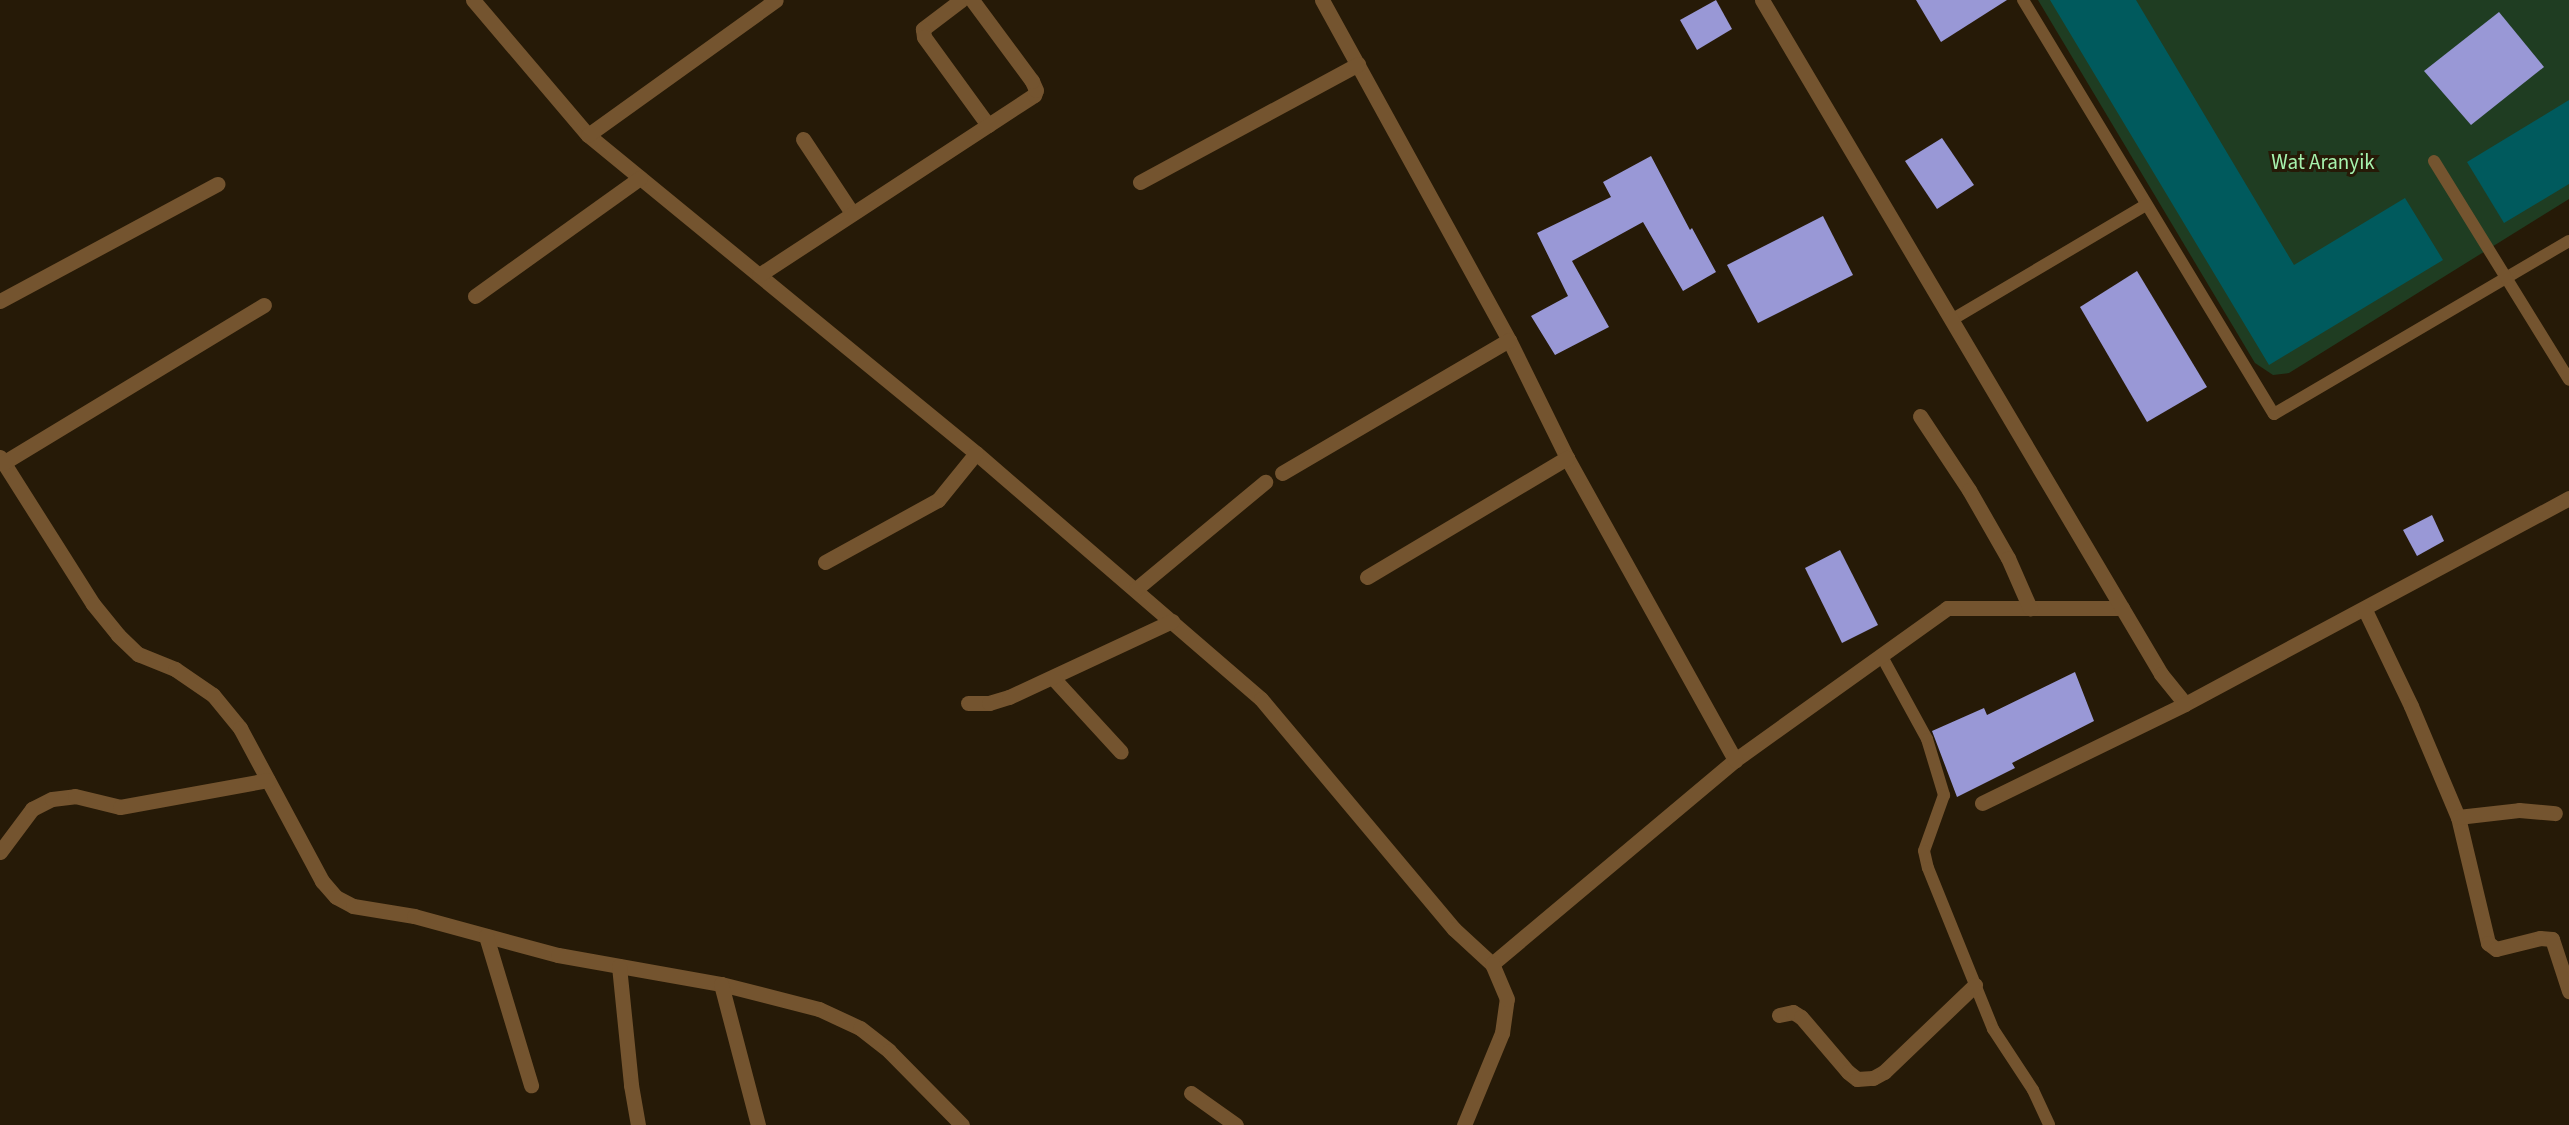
<!DOCTYPE html>
<style>
body{margin:0}
#map{position:relative;width:2569px;height:1125px;overflow:hidden;background:#261a07;font-family:"Source Sans 3",sans-serif}
div>[style]{position:absolute}
[style*='--x']{left:calc(var(--x)*1px);top:calc(var(--y)*1px);width:calc(var(--w)*1px);rotate:calc(var(--a)*1deg)}
.green>*{inset:0;background:#1f3d22}
.water>*{inset:0;background:#005a5d}
.building>*{inset:0;background:#9998d6}
.lane>*{height:12px;margin:-6px;padding:0 6px;transform-origin:6px;border-radius:6px;background:#74542f}
.street>*{height:15px;margin:-7.5px;padding:0 7.5px;transform-origin:7.5px;border-radius:7.5px;background:#74542f}
span{translate:-50% -50%;white-space:nowrap;text-align:center;line-height:1.15;-webkit-text-stroke:6px #261a07;paint-order:stroke}
.park-label{font-size:21px;color:#a6f2ad}
</style>
<div id="map">
<div class="green">
<div style="clip-path:polygon(2038px 0,2569px 0,2569px 199px,2289px 373px,2273px 375px,2255px 363px)"></div>
</div>
<div class="water">
<div style="clip-path:polygon(2050px 0,2136px 0,2294px 265px,2405px 198px,2443px 260px,2269px 365px)"></div>
<div style="clip-path:polygon(2569px 100px,2569px 184px,2504px 223px,2467px 162px)"></div>
</div>
<div class="building">
<div style="clip-path:polygon(1716px 0,1732px 29px,1697px 50px,1680px 20px)"></div>
<div style="clip-path:polygon(1916px 0,2007px 0,1941px 42px)"></div>
<div style="clip-path:polygon(2499px 12px,2544px 67px,2471px 125px,2424px 71px)"></div>
<div style="clip-path:polygon(1942px 138px,1974px 185px,1937px 209px,1905px 161px)"></div>
<div style="clip-path:polygon(1651px 156px,1690px 230px,1692px 228px,1716px 272px,1683px 291px,1643px 222px,1572px 261px,1609px 327px,1555px 355px,1531px 316px,1568px 296px,1537px 233px,1611px 197px,1603px 182px)"></div>
<div style="clip-path:polygon(1823px 216px,1853px 275px,1758px 323px,1727px 265px)"></div>
<div style="clip-path:polygon(2137px 271px,2207px 387px,2147px 422px,2080px 307px)"></div>
<div style="clip-path:polygon(2432px 515px,2444px 541px,2417px 556px,2403px 530px)"></div>
<div style="clip-path:polygon(1840px 550px,1878px 625px,1842px 643px,1805px 568px)"></div>
<div style="clip-path:polygon(2075px 672px,2094px 721px,2012px 763px,2015px 768px,1957px 797px,1932px 731px,1984px 708px,1987px 715px)"></div>
</div>
<div class="lane">
<div style="--x:2023;--y:0;--w:484;--a:58.8"></div>
<div style="--x:2274;--y:414;--w:342;--a:-30.4"></div>
<div style="--x:2434;--y:161;--w:257;--a:58.3"></div>
<div style="--x:1953;--y:319;--w:224;--a:-30.6"></div>
<div style="--x:1881;--y:655;--w:96;--a:61.3"></div>
<div style="--x:1927;--y:739;--w:59;--a:73.1"></div>
<div style="--x:1944;--y:795;--w:59;--a:109.7"></div>
<div style="--x:1924;--y:851;--w:17;--a:77"></div>
<div style="--x:1928;--y:868;--w:174;--a:68"></div>
<div style="--x:1993;--y:1029;--w:73;--a:56.7"></div>
<div style="--x:2033;--y:1090;--w:38;--a:65"></div>
</div>
<div class="street">
<div style="--x:473;--y:0;--w:177;--a:49.6"></div>
<div style="--x:588;--y:135;--w:502;--a:39.34"></div>
<div style="--x:976;--y:453;--w:376;--a:40.8"></div>
<div style="--x:1261;--y:699;--w:300;--a:50"></div>
<div style="--x:1454;--y:929;--w:52;--a:42.6"></div>
<div style="--x:1492;--y:964;--w:317;--a:-40"></div>
<div style="--x:1735;--y:760;--w:261;--a:-35.6"></div>
<div style="--x:1947;--y:608;--w:175;--a:0"></div>
<div style="--x:961;--y:0;--w:48;--a:142.7"></div>
<div style="--x:923;--y:29;--w:8;--a:83"></div>
<div style="--x:924;--y:37;--w:109;--a:54"></div>
<div style="--x:1322;--y:0;--w:388;--a:61.2"></div>
<div style="--x:1509;--y:340;--w:131;--a:63.8"></div>
<div style="--x:1567;--y:458;--w:346;--a:60.9"></div>
<div style="--x:1762;--y:0;--w:783;--a:59.37"></div>
<div style="--x:2161;--y:674;--w:38;--a:51"></div>
<div style="--x:2185;--y:704;--w:436;--a:-28.2"></div>
<div style="--x:588;--y:135;--w:231;--a:-35.7"></div>
<div style="--x:803;--y:139;--w:89;--a:56.5"></div>
<div style="--x:1140;--y:182;--w:248;--a:-28.4"></div>
<div style="--x:759;--y:275;--w:329;--a:-33.2"></div>
<div style="--x:1034;--y:95;--w:5;--a:-68"></div>
<div style="--x:1036;--y:90;--w:10;--a:-114"></div>
<div style="--x:1032;--y:81;--w:101;--a:-126.5"></div>
<div style="--x:475;--y:296;--w:203;--a:-35.6"></div>
<div style="--x:0;--y:301;--w:247;--a:-28.3"></div>
<div style="--x:1920;--y:416;--w:89;--a:56.5"></div>
<div style="--x:1969;--y:490;--w:78;--a:60.2"></div>
<div style="--x:2008;--y:558;--w:55;--a:66.3"></div>
<div style="--x:0;--y:457;--w:174;--a:57.7"></div>
<div style="--x:93;--y:604;--w:40;--a:51"></div>
<div style="--x:118;--y:635;--w:28;--a:44"></div>
<div style="--x:138;--y:654;--w:40;--a:22"></div>
<div style="--x:175;--y:669;--w:46;--a:34.4"></div>
<div style="--x:213;--y:695;--w:43;--a:50.7"></div>
<div style="--x:240;--y:728;--w:174;--a:61.8"></div>
<div style="--x:322;--y:881;--w:21;--a:49"></div>
<div style="--x:336;--y:897;--w:19;--a:28"></div>
<div style="--x:353;--y:906;--w:62;--a:9.3"></div>
<div style="--x:414;--y:916;--w:149;--a:15.2"></div>
<div style="--x:558;--y:955;--w:166;--a:10.1"></div>
<div style="--x:721;--y:984;--w:101;--a:14.3"></div>
<div style="--x:819;--y:1009;--w:45;--a:24.9"></div>
<div style="--x:860;--y:1028;--w:37;--a:38"></div>
<div style="--x:889;--y:1051;--w:104;--a:45.4"></div>
<div style="--x:3;--y:463;--w:305;--a:-31.2"></div>
<div style="--x:1282;--y:473;--w:263;--a:-30.4"></div>
<div style="--x:825;--y:562;--w:129;--a:-28.8"></div>
<div style="--x:938;--y:500;--w:60;--a:-51"></div>
<div style="--x:1367;--y:577;--w:233;--a:-30.8"></div>
<div style="--x:1136;--y:589;--w:168;--a:-39.7"></div>
<div style="--x:2365;--y:610;--w:106;--a:64.4"></div>
<div style="--x:2411;--y:706;--w:121;--a:67.1"></div>
<div style="--x:2458;--y:817;--w:130;--a:76.6"></div>
<div style="--x:2488;--y:943;--w:10;--a:37"></div>
<div style="--x:2496;--y:949;--w:45;--a:-14"></div>
<div style="--x:2540;--y:938;--w:12;--a:5"></div>
<div style="--x:2552;--y:939;--w:55;--a:71.9"></div>
<div style="--x:1053;--y:678;--w:100;--a:47.4"></div>
<div style="--x:968;--y:703;--w:21;--a:0"></div>
<div style="--x:989;--y:703;--w:21;--a:-17"></div>
<div style="--x:1009;--y:697;--w:180;--a:-25"></div>
<div style="--x:1982;--y:803;--w:226;--a:-26"></div>
<div style="--x:2458;--y:817;--w:61;--a:-6.5"></div>
<div style="--x:2519;--y:810;--w:36;--a:5"></div>
<div style="--x:0;--y:852;--w:54;--a:-53.3"></div>
<div style="--x:32;--y:809;--w:22;--a:-27"></div>
<div style="--x:52;--y:799;--w:23;--a:-7"></div>
<div style="--x:75;--y:796;--w:46;--a:13.7"></div>
<div style="--x:120;--y:807;--w:150;--a:-10.3"></div>
<div style="--x:486;--y:936;--w:156;--a:73.2"></div>
<div style="--x:619;--y:966;--w:120;--a:84.2"></div>
<div style="--x:631;--y:1085;--w:41;--a:80.1"></div>
<div style="--x:721;--y:984;--w:146;--a:75.3"></div>
<div style="--x:1779;--y:1015;--w:14;--a:-12"></div>
<div style="--x:1793;--y:1012;--w:9;--a:32"></div>
<div style="--x:1801;--y:1017;--w:72;--a:49.5"></div>
<div style="--x:1848;--y:1072;--w:11;--a:38"></div>
<div style="--x:1857;--y:1079;--w:16;--a:-4"></div>
<div style="--x:1873;--y:1078;--w:13;--a:-29"></div>
<div style="--x:1884;--y:1072;--w:126;--a:-43.7"></div>
<div style="--x:1191;--y:1093;--w:55;--a:35.4"></div>
<div style="--x:1464;--y:1125;--w:100;--a:-67.6"></div>
<div style="--x:1502;--y:1033;--w:34;--a:-82"></div>
<div style="--x:1507;--y:999;--w:38;--a:-113"></div>
</div>
<div class="park-label">
<span style="left:2323px;top:162px">Wat Aranyik</span>
</div>
</div>
